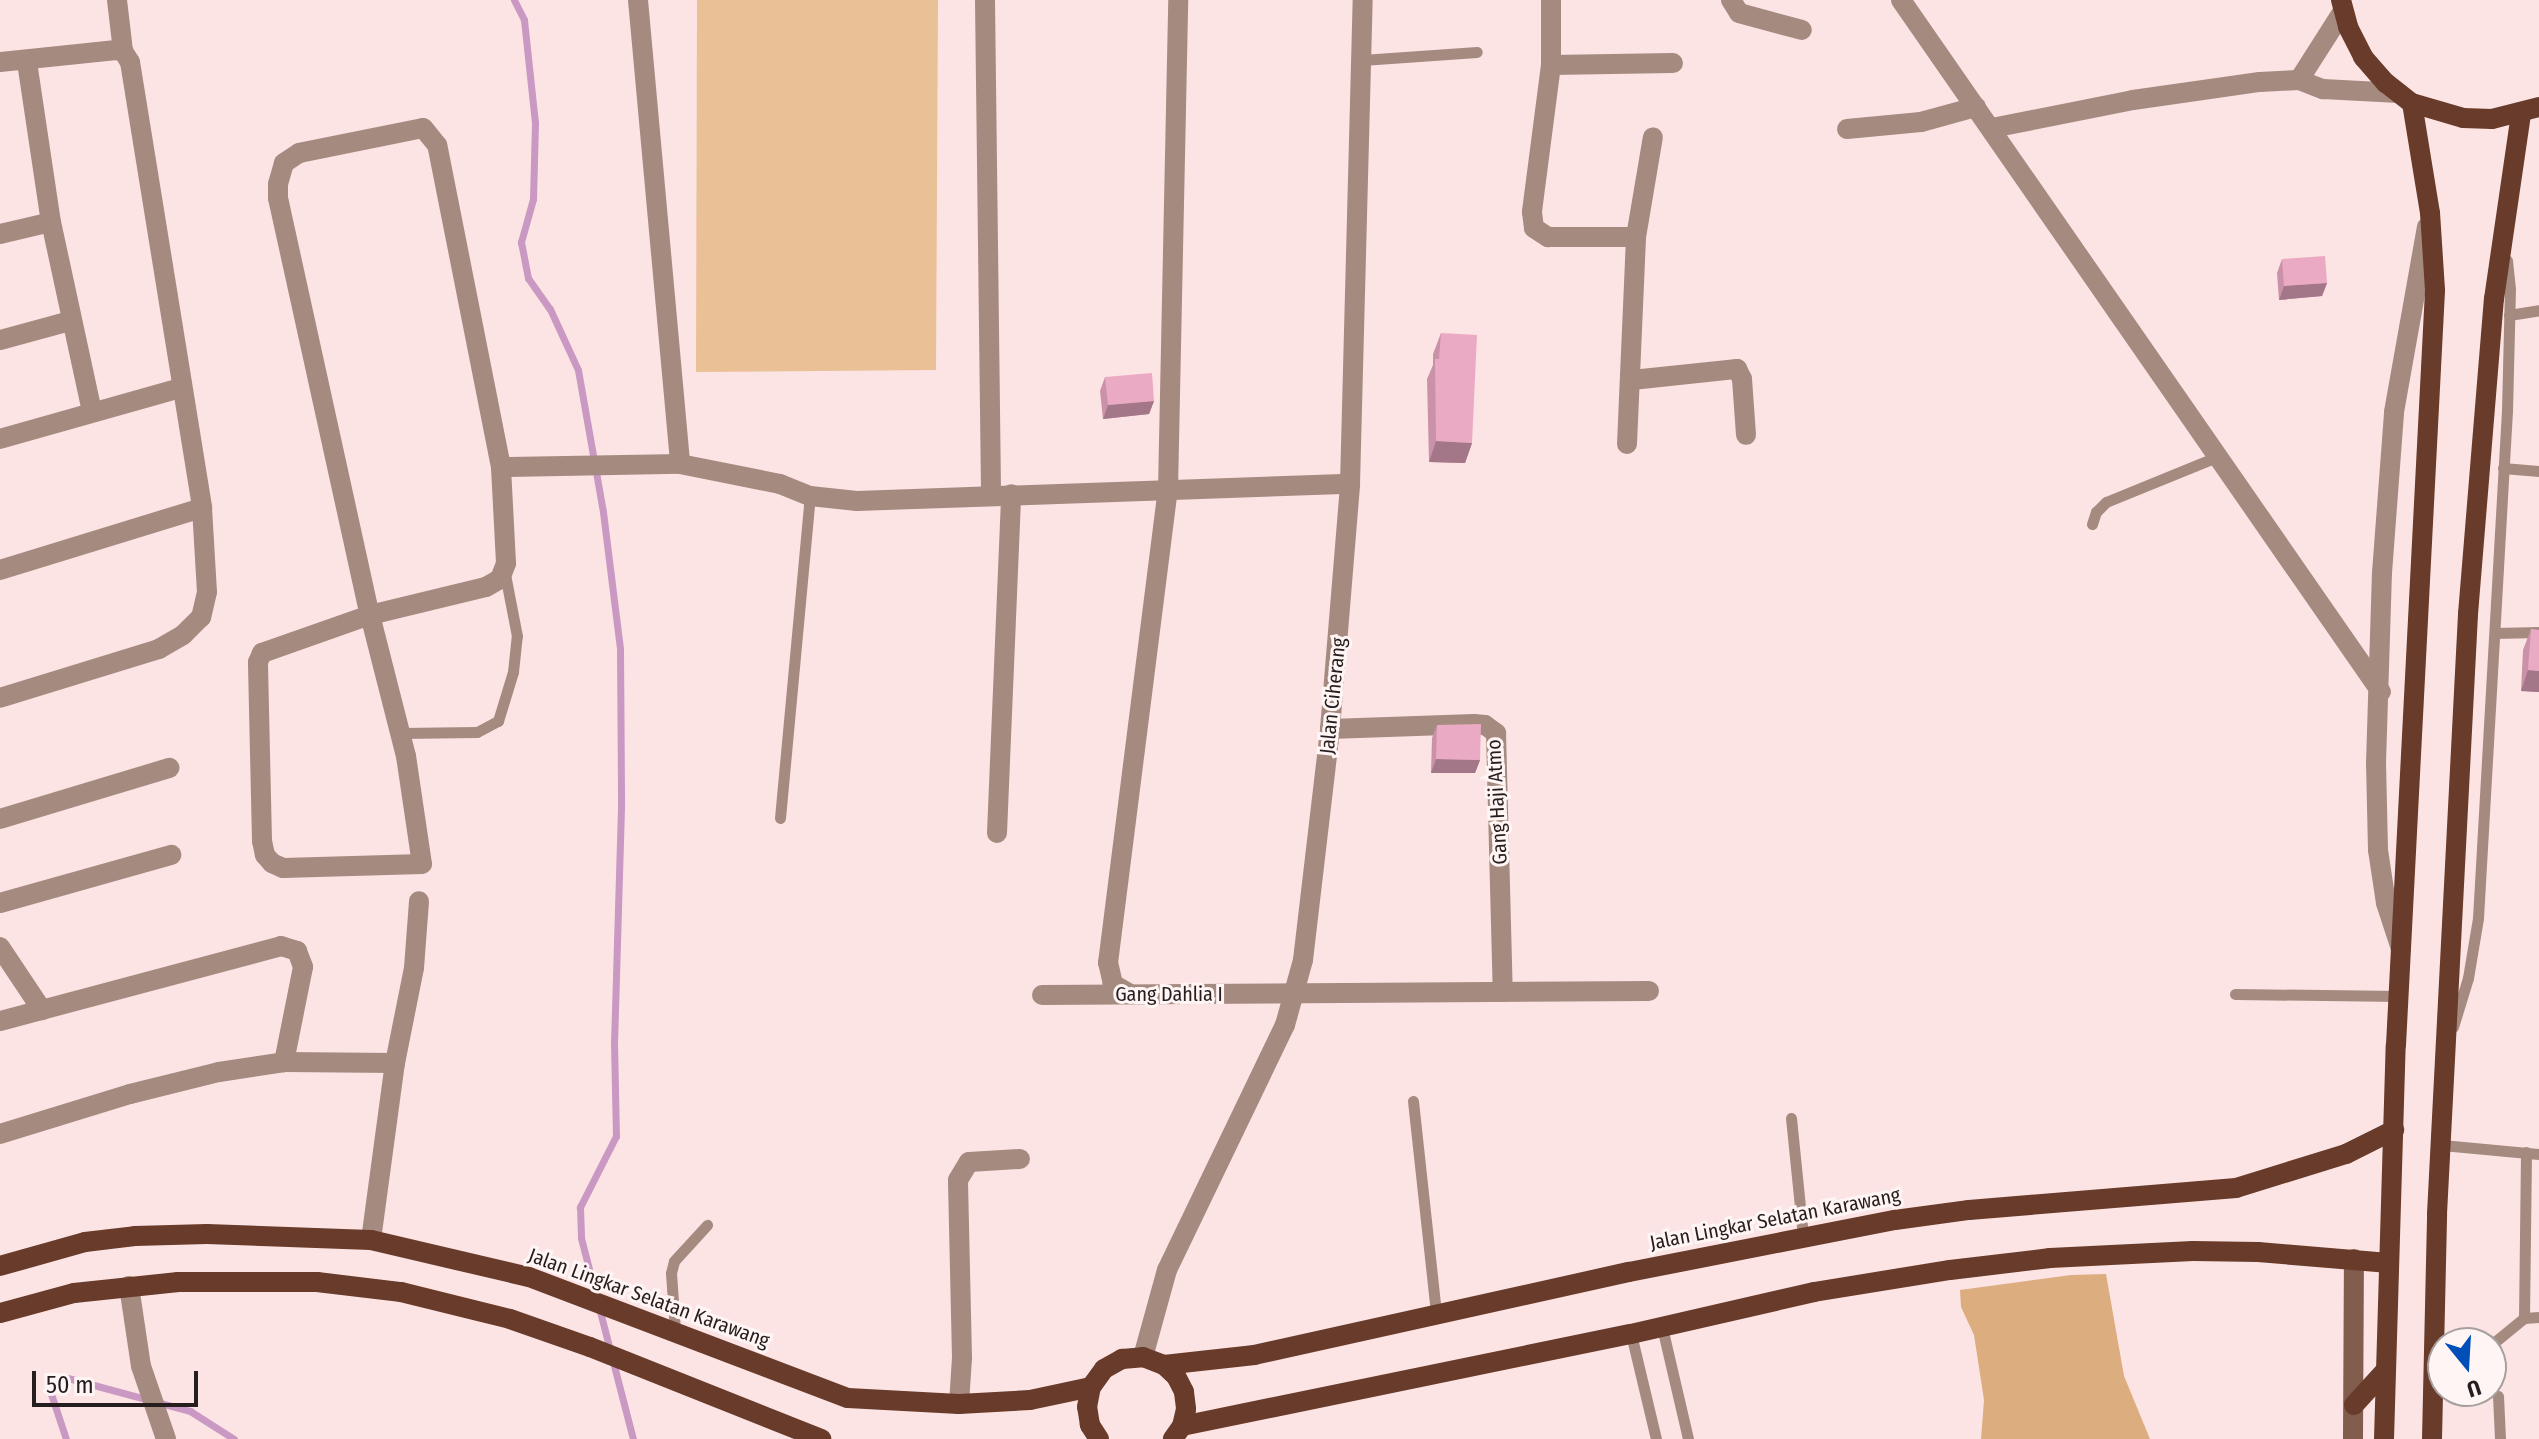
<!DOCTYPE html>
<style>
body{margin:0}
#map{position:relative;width:2539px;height:1439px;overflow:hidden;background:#fce4e4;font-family:"Fira Sans Condensed",sans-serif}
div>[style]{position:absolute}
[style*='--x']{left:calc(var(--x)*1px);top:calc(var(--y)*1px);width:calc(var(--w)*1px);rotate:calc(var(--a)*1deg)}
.green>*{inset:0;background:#eac097}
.forest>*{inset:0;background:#dbad7f}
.stream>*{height:7px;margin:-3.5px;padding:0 3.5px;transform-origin:3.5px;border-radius:3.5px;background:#c998c3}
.lane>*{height:11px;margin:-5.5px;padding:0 5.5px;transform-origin:5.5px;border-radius:5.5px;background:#a58a80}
.street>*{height:20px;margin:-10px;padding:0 10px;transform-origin:10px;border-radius:10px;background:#a58a80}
.secondary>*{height:20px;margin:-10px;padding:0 10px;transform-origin:10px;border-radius:10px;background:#825c4d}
.primary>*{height:20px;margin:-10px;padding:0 10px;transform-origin:10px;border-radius:10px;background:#683b2a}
.wall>*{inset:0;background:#ca92a8}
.shaded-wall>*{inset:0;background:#a47788}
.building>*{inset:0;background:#ebaac3}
span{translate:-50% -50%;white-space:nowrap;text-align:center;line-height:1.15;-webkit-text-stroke:6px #fff5f5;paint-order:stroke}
.street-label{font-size:20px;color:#261e1e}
.north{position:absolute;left:2427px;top:1327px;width:80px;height:80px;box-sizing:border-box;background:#fff5f5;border:2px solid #a89f9f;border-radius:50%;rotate:162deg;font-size:22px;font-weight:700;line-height:32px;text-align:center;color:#261e1e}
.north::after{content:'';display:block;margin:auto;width:28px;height:36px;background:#004eb7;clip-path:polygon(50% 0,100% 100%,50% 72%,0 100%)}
.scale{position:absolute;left:32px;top:1371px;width:166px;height:36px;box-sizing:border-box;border:4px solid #261e1e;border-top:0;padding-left:10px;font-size:24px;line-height:28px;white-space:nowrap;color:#261e1e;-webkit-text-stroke:6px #fff5f5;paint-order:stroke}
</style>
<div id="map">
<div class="green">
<div style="clip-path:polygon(697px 0,938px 0,936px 370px,696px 372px)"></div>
</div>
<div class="forest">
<div style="clip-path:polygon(2106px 1274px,2124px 1376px,2150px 1439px,1981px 1439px,1984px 1400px,1974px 1335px,1961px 1307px,1960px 1290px,2071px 1275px)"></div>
</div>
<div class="stream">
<div style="--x:514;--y:0;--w:22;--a:63"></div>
<div style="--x:524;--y:20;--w:104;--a:83.9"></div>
<div style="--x:535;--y:123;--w:76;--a:91.5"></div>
<div style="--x:533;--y:199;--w:45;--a:105.6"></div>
<div style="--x:521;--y:242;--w:37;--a:79"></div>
<div style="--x:528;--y:278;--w:38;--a:55"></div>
<div style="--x:550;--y:309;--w:67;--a:65.3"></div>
<div style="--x:578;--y:370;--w:144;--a:80"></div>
<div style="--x:603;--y:512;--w:138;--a:82.9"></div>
<div style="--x:620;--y:649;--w:159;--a:89.6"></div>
<div style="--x:621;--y:808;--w:234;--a:91.7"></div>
<div style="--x:614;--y:1042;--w:94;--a:88.8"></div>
<div style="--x:616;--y:1136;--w:80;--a:116.9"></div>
<div style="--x:580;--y:1207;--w:31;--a:88"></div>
<div style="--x:581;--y:1238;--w:208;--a:75.5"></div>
<div style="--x:66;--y:1439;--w:47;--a:-108.4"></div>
<div style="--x:51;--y:1394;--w:12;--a:-70"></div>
<div style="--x:55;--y:1383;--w:11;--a:-34"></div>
<div style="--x:64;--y:1377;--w:131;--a:15.1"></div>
<div style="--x:190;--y:1411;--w:52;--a:32.5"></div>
</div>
<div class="lane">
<div style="--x:1362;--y:60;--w:115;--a:-4"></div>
<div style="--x:2509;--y:315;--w:30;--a:-9"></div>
<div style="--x:2503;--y:468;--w:36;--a:5"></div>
<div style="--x:2092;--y:524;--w:13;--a:-72"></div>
<div style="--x:2096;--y:512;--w:14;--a:-45"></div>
<div style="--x:2106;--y:502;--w:119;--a:-22.2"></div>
<div style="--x:2495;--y:633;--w:44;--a:-1.3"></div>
<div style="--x:401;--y:733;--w:76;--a:-0.8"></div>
<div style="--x:477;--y:732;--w:24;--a:-28"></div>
<div style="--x:498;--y:721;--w:51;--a:-73"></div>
<div style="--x:513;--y:672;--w:36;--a:-84"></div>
<div style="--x:517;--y:636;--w:63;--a:-101"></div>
<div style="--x:780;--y:818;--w:323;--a:-84.7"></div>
<div style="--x:2235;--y:994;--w:164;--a:0.7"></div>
<div style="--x:2453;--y:1027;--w:51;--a:-73"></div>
<div style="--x:2468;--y:978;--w:61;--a:-80.5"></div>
<div style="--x:2478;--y:918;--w:508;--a:-86.73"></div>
<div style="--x:2507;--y:411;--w:122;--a:-88.6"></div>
<div style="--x:2510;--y:289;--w:29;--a:-96"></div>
<div style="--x:1413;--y:1101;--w:214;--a:83.8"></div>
<div style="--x:1791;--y:1118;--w:119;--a:84.2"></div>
<div style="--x:2442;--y:1145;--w:97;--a:5.3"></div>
<div style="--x:2524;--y:1318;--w:166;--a:-89.3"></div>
<div style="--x:1662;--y:1327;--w:115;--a:76.9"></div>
<div style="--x:675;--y:1330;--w:57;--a:-94"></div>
<div style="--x:671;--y:1273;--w:12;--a:-76"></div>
<div style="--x:674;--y:1261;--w:49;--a:-47.5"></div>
<div style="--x:1631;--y:1334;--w:108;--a:76.6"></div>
<div style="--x:2491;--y:1345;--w:43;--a:-39.3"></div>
<div style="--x:2524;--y:1318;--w:15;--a:-4"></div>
<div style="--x:2498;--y:1396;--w:43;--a:87.3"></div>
</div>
<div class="street">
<div style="--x:117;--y:0;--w:51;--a:83.3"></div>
<div style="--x:638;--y:0;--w:466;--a:84.8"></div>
<div style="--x:985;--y:0;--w:495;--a:89.3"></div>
<div style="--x:1551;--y:0;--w:65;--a:90"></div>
<div style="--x:1551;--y:65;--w:148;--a:97.4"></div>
<div style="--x:1532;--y:212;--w:16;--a:83"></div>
<div style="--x:1534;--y:228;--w:17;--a:33"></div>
<div style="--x:1548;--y:237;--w:88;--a:0"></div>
<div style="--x:1731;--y:0;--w:15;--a:58"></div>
<div style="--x:1739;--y:13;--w:65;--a:15.1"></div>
<div style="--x:1901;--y:0;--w:842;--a:55.25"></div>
<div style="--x:0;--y:62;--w:117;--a:-5.9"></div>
<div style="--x:116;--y:50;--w:7;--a:8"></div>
<div style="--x:123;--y:51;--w:13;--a:58"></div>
<div style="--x:130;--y:62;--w:452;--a:80.8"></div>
<div style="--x:202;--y:508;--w:84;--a:86.6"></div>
<div style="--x:207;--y:592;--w:26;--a:103"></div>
<div style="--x:201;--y:617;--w:25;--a:135"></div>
<div style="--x:183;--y:635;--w:28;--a:150"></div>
<div style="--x:159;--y:649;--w:166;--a:162.9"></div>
<div style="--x:27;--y:62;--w:162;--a:81.5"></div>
<div style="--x:51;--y:222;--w:194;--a:77.8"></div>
<div style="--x:1551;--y:65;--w:122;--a:-0.9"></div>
<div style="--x:2299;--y:80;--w:82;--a:-57.5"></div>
<div style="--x:1992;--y:128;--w:144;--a:-11.2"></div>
<div style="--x:2133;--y:100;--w:128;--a:-8.1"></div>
<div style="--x:2260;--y:82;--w:39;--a:-3"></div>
<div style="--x:2299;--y:80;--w:26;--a:21"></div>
<div style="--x:2323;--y:89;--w:76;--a:3"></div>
<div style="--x:1847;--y:129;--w:74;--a:-5.4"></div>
<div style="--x:1921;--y:122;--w:57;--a:-15.3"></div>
<div style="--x:0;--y:234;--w:52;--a:-13.2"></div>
<div style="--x:0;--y:340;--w:73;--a:-15.2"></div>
<div style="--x:1632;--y:380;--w:106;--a:-6"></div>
<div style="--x:1737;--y:369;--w:11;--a:63"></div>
<div style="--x:1742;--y:379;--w:56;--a:85.9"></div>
<div style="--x:0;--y:439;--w:187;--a:-15.8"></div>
<div style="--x:1627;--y:444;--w:207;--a:-87.5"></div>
<div style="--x:1636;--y:237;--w:101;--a:-80.4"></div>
<div style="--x:501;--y:467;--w:179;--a:-1"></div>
<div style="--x:680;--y:464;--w:102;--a:11.3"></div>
<div style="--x:780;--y:484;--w:32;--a:22"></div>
<div style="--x:810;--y:496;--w:47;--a:6.1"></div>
<div style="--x:857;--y:501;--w:493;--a:-2"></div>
<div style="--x:0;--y:570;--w:211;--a:-17.1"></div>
<div style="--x:370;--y:615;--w:146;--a:75.7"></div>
<div style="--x:406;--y:756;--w:109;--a:81.6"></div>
<div style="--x:422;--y:864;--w:139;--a:178.4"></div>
<div style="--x:283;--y:868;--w:12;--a:-156"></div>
<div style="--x:272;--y:863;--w:11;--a:-131"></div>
<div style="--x:265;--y:855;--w:14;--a:-102"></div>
<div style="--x:262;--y:841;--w:179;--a:-91.3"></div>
<div style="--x:258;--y:662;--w:10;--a:-66"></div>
<div style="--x:262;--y:653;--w:114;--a:-19.4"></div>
<div style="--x:370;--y:615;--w:119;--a:-13.6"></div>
<div style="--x:486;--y:587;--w:16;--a:-30"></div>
<div style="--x:500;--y:579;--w:17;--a:-69"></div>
<div style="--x:506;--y:563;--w:96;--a:-93"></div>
<div style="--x:501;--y:467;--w:328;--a:-101.2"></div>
<div style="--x:437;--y:145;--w:22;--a:-129"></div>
<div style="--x:423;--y:128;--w:126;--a:168.6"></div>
<div style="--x:299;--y:153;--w:18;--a:146"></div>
<div style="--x:284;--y:163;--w:22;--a:106"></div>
<div style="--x:278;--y:184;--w:14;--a:90"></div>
<div style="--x:278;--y:198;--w:427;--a:77.6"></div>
<div style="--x:1330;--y:729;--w:144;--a:-2"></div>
<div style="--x:1474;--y:724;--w:11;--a:5"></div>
<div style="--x:1485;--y:725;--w:14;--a:36"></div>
<div style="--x:1496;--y:733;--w:259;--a:88.5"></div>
<div style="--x:0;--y:819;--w:177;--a:-16.8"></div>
<div style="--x:997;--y:833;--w:339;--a:-87.6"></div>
<div style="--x:0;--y:903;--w:178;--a:-15.7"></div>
<div style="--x:0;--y:947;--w:76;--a:56.3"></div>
<div style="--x:2401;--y:949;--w:48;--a:-108.1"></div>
<div style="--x:2386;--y:903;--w:54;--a:-98.6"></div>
<div style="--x:2378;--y:850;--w:87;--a:-91.3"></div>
<div style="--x:2376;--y:763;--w:190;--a:-88.2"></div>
<div style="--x:2382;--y:573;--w:161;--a:-85.7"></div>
<div style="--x:2394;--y:412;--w:188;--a:-79.9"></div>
<div style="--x:1130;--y:994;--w:20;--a:-150"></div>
<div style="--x:1113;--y:984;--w:22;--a:-103"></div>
<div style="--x:1108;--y:963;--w:477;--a:-82.8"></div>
<div style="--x:1168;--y:490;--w:490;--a:-88.8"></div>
<div style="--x:1042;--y:995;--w:607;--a:-0.38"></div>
<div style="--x:0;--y:1021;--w:291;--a:-14.9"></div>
<div style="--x:281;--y:946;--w:17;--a:17"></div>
<div style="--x:297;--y:951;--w:17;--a:69"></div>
<div style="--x:303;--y:967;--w:97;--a:101.3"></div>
<div style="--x:0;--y:1134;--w:136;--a:-17.1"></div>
<div style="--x:130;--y:1094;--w:92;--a:-13.9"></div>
<div style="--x:219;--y:1072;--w:66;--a:-8.7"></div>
<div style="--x:284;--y:1062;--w:111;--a:0.5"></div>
<div style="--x:371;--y:1240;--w:179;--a:-82.3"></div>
<div style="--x:395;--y:1063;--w:97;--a:-78.7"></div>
<div style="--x:414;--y:968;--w:67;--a:-85.7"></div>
<div style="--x:129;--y:1286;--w:81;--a:81.5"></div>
<div style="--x:141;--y:1366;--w:77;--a:71.1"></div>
<div style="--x:1143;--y:1357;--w:90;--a:-74.6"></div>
<div style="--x:1167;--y:1270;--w:272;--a:-64.3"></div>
<div style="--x:1285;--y:1025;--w:67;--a:-74.5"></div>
<div style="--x:1303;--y:960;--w:233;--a:-83.3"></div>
<div style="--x:1330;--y:729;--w:246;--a:-85.3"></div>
<div style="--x:1350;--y:484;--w:484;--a:-88.5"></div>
<div style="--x:959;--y:1404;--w:46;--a:-86.3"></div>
<div style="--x:962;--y:1358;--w:178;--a:-91.3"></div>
<div style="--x:958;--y:1180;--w:21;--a:-59"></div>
<div style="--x:969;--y:1162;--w:51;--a:-3.4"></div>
</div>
<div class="secondary">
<div style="--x:2353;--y:1439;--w:180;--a:-89.7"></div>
</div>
<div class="primary">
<div style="--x:2341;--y:0;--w:28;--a:75"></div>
<div style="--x:2348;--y:27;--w:34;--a:63"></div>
<div style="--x:2363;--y:57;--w:35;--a:49"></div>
<div style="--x:2386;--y:83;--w:33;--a:38"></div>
<div style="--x:2412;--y:103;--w:53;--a:16.4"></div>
<div style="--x:2463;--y:118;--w:29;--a:2"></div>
<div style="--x:2492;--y:119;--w:49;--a:-14.3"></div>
<div style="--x:0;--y:1266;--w:88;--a:-15.8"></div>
<div style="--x:85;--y:1242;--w:50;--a:-6.8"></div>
<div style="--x:135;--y:1236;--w:72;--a:-1.6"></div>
<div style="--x:207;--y:1234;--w:164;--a:2.1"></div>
<div style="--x:371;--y:1240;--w:162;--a:13.2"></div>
<div style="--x:529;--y:1277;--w:341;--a:20.8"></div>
<div style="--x:848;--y:1398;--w:111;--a:3.1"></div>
<div style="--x:959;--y:1404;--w:71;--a:-3.2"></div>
<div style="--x:1030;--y:1400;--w:62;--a:-12"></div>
<div style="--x:0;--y:1313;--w:77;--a:-15.1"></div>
<div style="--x:74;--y:1293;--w:105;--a:-6"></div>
<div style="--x:178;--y:1282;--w:139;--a:0"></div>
<div style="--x:317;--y:1282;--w:85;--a:6.8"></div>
<div style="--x:401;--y:1292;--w:112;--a:13.9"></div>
<div style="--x:510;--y:1319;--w:85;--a:19.3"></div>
<div style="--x:590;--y:1347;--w:249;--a:21.7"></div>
<div style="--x:1164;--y:1365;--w:91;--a:-6.3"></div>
<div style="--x:1254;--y:1355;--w:384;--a:-12.5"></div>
<div style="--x:1629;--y:1272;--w:271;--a:-11.1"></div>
<div style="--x:1895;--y:1220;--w:75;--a:-7.7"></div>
<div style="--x:1969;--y:1210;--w:268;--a:-4.7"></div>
<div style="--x:2236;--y:1188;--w:115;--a:-17.2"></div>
<div style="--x:2346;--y:1154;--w:54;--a:-26.6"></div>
<div style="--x:2354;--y:1405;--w:47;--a:-47.6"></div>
<div style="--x:1182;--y:1426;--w:458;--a:-11.6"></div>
<div style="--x:1631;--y:1334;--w:188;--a:-12.9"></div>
<div style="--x:1814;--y:1292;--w:138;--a:-9.2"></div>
<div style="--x:1950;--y:1270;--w:101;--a:-6.8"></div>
<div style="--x:2050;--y:1258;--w:143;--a:-2.8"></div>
<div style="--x:2193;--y:1251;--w:65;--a:0.9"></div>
<div style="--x:2258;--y:1252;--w:131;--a:4.8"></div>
<div style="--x:1099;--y:1439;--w:17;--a:-123"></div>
<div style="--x:1090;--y:1425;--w:18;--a:-99"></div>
<div style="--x:1087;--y:1407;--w:20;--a:-79"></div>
<div style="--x:1091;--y:1387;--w:22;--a:-54"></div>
<div style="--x:1104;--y:1369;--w:21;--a:-29"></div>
<div style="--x:1122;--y:1359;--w:21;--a:-5"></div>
<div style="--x:1143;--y:1357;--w:22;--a:21"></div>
<div style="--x:1164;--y:1365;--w:16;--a:43"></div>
<div style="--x:1176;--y:1376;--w:18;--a:63"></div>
<div style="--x:1184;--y:1392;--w:17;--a:83"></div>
<div style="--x:1186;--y:1409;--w:17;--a:103"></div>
<div style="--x:1182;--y:1426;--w:16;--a:125"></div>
<div style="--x:2384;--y:1439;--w:394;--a:-88.3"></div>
<div style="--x:2396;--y:1045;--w:756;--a:-87.04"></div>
<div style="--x:2435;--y:290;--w:77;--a:-93.7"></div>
<div style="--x:2430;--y:213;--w:111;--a:-99.3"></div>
<div style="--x:2432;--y:1439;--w:225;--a:-88.7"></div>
<div style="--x:2437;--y:1214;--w:601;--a:-87.04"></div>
<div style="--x:2468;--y:614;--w:316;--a:-85.3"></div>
<div style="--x:2494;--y:299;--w:188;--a:-81.7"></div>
</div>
<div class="wall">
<div style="clip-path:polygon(2282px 259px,2327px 283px,2322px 296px,2279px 300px,2277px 273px)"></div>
<div style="clip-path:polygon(1441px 333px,1472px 443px,1465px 463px,1429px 462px,1427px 379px,1433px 365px,1433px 354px)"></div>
<div style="clip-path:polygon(1105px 377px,1154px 401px,1149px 414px,1103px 419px,1100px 391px)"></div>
<div style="clip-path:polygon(2531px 629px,2539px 630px,2539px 692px,2521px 691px,2523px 650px)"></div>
<div style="clip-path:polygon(1437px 725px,1480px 760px,1475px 773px,1431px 773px,1432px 738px)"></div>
</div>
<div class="shaded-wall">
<div style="clip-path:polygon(2327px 283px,2322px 296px,2279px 300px,2284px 286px)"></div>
<div style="clip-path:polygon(1154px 401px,1149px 414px,1103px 419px,1108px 405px)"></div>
<div style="clip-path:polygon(1436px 441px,1472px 443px,1465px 463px,1429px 462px)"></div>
<div style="clip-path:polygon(2528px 670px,2539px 671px,2539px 692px,2521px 691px)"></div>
<div style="clip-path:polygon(1436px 759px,1480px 760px,1475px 773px,1431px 773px)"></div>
</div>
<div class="building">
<div style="clip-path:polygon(2325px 256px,2327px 283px,2284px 286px,2282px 259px)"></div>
<div style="clip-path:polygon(1441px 333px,1477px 335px,1472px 443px,1436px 441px,1435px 359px,1439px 359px)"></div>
<div style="clip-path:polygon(1152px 373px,1154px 401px,1108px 405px,1105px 377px)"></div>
<div style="clip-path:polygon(2531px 629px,2539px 630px,2539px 671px,2528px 670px)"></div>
<div style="clip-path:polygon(1481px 724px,1480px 760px,1436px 759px,1437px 725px)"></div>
</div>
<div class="street-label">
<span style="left:1333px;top:696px;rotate:-84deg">Jalan Ciherang</span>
<span style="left:1497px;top:802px;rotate:-93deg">Gang Haji Atmo</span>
<span style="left:1169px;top:994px">Gang Dahlia I</span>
<span style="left:1775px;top:1219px;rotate:-11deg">Jalan Lingkar Selatan Karawang</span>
<span style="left:649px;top:1298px;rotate:20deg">Jalan Lingkar Selatan Karawang</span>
</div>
<div class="north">U</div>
<div class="scale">50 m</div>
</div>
